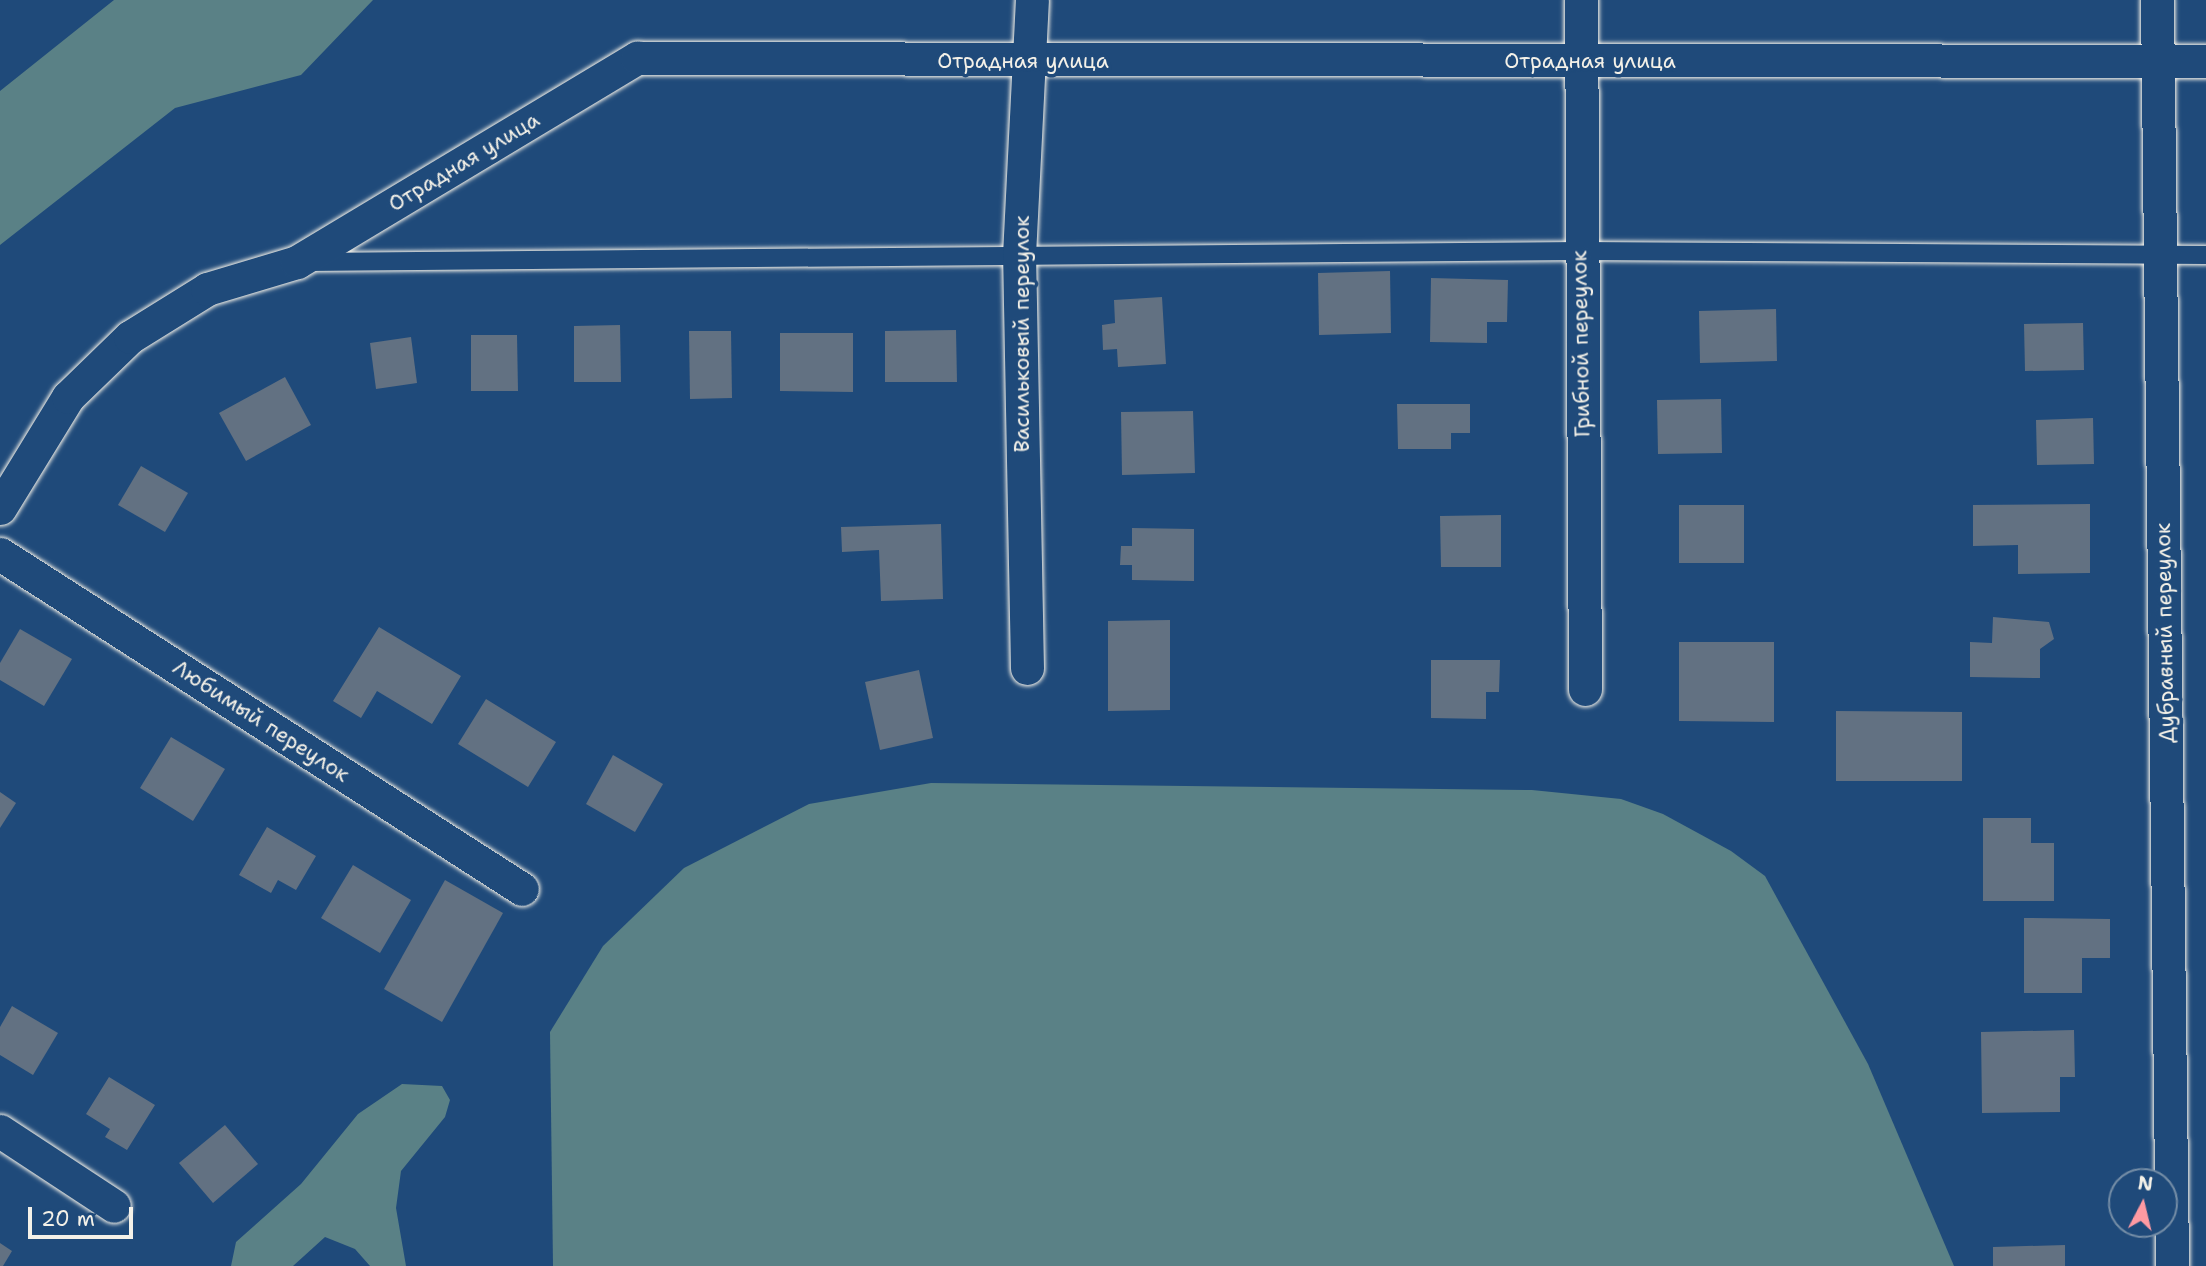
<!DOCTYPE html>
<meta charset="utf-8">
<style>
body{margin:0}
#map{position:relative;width:2206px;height:1266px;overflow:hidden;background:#1f4a7a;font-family:"Shantell Sans",sans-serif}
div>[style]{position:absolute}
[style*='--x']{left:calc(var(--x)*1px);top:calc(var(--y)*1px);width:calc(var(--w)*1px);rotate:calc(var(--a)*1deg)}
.green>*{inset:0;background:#5a8186}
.building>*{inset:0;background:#627182}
.roads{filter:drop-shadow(0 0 2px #f4f1e8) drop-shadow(0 0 2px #f4f1e8)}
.service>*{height:18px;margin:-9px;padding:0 9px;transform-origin:9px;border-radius:9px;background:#1f4a7a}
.minor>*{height:33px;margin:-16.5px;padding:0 16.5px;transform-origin:16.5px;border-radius:16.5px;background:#1f4a7a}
span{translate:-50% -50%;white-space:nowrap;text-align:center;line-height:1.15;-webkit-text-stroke:7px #1f4a7a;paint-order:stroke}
.street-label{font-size:21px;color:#f4f1e8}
.north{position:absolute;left:2108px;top:1168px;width:70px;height:70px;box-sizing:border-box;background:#1f4a7a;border:2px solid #748da6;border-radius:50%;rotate:7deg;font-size:19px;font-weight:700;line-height:28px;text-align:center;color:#f4f1e8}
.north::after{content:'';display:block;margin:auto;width:24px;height:32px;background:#ff9aa2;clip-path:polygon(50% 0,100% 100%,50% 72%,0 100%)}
.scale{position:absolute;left:28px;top:1207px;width:105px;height:32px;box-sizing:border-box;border:4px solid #f4f1e8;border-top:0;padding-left:9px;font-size:21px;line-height:24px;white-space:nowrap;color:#f4f1e8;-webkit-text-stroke:5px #1f4a7a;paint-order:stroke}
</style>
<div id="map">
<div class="green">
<div style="clip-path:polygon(114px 0,373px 0,301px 75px,175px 108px,0 245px,0 91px)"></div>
<div style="clip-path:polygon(931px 783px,1532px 790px,1621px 799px,1663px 814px,1731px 851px,1765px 876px,1868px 1064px,1954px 1266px,553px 1266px,550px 1032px,603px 946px,684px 868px,809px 804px)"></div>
<div style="clip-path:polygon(402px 1084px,442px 1086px,450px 1100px,445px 1117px,401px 1171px,396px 1208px,406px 1266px,370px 1266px,355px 1249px,325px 1237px,293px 1266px,231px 1266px,236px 1242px,301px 1184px,358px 1114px)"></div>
</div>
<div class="building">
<div style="clip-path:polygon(1390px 271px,1391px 333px,1319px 335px,1318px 273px)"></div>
<div style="clip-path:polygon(1431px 278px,1508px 280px,1507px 322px,1487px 322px,1487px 343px,1430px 342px)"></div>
<div style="clip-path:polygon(1162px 297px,1166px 364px,1118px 367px,1117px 349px,1103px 350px,1102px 325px,1115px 323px,1114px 300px)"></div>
<div style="clip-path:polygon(1776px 309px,1777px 361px,1700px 363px,1699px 311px)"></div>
<div style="clip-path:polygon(2083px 323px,2084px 370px,2025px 371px,2024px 324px)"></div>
<div style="clip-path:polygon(620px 325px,621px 382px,574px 382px,574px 326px)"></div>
<div style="clip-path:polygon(956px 330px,957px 382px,885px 382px,885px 331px)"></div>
<div style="clip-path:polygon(689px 331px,731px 331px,732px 398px,690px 399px)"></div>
<div style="clip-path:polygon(780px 333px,853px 333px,853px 392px,780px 391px)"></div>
<div style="clip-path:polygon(471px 335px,517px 335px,518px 391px,471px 391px)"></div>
<div style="clip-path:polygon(411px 337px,417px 383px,376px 389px,370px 343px)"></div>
<div style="clip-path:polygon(285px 377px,311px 425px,246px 461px,219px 413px)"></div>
<div style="clip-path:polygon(1721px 399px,1722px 453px,1658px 454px,1657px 400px)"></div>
<div style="clip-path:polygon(1397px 404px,1470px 404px,1470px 433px,1451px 433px,1451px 449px,1398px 449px)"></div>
<div style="clip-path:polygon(1193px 411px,1195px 473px,1122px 475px,1121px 412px)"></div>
<div style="clip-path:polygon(2093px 418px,2094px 464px,2037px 465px,2036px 420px)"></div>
<div style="clip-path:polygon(141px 466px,188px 493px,165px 532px,118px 505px)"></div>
<div style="clip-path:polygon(2090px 504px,2090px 573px,2018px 574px,2018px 545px,1973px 546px,1973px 505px)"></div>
<div style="clip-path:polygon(1679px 505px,1744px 505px,1744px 563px,1679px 563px)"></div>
<div style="clip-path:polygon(1501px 515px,1501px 567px,1441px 567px,1440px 516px)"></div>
<div style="clip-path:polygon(941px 524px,943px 599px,881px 601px,879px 550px,842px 552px,841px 527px)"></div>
<div style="clip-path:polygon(1132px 528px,1194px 529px,1194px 581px,1132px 580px,1132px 565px,1120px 565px,1121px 546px,1132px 546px)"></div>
<div style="clip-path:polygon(1993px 617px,2049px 622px,2054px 639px,2040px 649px,2040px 678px,1970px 677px,1970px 642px,1992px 643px)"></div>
<div style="clip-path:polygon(1170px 620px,1170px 710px,1108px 711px,1108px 621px)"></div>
<div style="clip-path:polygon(379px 627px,461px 676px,432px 724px,377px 691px,361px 718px,333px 701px)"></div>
<div style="clip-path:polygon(20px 629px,72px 659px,44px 706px,0 680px,0 663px)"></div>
<div style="clip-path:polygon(1679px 642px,1774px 642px,1774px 722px,1679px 721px)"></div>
<div style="clip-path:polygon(1431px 660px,1500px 660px,1499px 692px,1486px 692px,1486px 719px,1431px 718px)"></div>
<div style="clip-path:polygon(919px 670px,933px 738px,880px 750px,865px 682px)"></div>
<div style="clip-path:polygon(486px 699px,556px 742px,528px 787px,458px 744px)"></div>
<div style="clip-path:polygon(1836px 711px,1962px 712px,1962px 781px,1836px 781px)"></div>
<div style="clip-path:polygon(171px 737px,225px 769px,193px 821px,140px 788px)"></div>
<div style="clip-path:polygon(613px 755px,663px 784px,635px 832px,586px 804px)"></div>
<div style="clip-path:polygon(0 792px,16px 803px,0 828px)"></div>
<div style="clip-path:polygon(1983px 818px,2031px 818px,2031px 843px,2054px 843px,2054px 901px,1983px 901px)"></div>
<div style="clip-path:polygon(267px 827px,316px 856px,296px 890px,278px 880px,271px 893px,239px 875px)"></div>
<div style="clip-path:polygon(353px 865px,411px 900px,380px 953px,321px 918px)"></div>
<div style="clip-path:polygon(445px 880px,503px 913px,442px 1022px,384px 989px)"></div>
<div style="clip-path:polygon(2024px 918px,2110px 919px,2110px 958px,2082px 958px,2082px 993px,2024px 993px)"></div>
<div style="clip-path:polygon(12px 1006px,58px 1033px,33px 1075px,0 1055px,0 1027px)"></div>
<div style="clip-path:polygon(2074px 1030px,2075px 1077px,2060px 1077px,2060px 1112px,1982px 1113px,1981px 1032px)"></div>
<div style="clip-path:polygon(109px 1077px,155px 1105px,127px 1150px,105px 1137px,110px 1129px,86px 1114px)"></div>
<div style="clip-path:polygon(225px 1125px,258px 1164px,213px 1203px,179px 1163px)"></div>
<div style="clip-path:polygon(0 1243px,12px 1251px,3px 1266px,0 1266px)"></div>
<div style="clip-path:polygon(2065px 1245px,2065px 1266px,1993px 1266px,1993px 1247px)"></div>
</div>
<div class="roads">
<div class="service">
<div style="--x:307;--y:262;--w:1273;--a:-0.5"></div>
<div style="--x:1580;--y:251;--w:626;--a:0.37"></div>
</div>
<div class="minor">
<div style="--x:1581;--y:0;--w:689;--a:89.67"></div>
<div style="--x:2157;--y:0;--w:1266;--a:89.32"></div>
<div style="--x:0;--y:508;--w:130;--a:-58.5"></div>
<div style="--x:68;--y:397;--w:86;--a:-44.1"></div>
<div style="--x:130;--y:337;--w:91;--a:-31.9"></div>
<div style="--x:207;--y:289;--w:94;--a:-16.7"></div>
<div style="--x:297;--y:262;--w:397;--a:-31"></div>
<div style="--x:637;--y:58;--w:1569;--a:0.11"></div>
<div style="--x:0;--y:554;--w:620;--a:32.69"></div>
<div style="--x:1027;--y:668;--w:413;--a:-91.1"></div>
<div style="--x:1019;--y:255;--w:255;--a:-87.1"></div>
<div style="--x:0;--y:1131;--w:136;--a:33.3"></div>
</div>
</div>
<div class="street-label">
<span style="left:1023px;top:61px">Отрадная улица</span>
<span style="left:1590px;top:61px">Отрадная улица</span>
<span style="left:464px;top:162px;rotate:-31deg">Отрадная улица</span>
<span style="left:1022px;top:334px;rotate:-90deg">Васильковый переулок</span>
<span style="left:1581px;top:344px;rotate:-91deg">Грибной переулок</span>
<span style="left:2165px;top:633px;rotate:-91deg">Дубравный переулок</span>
<span style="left:261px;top:721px;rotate:33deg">Любимый переулок</span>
</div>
<div class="north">N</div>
<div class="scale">20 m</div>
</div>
